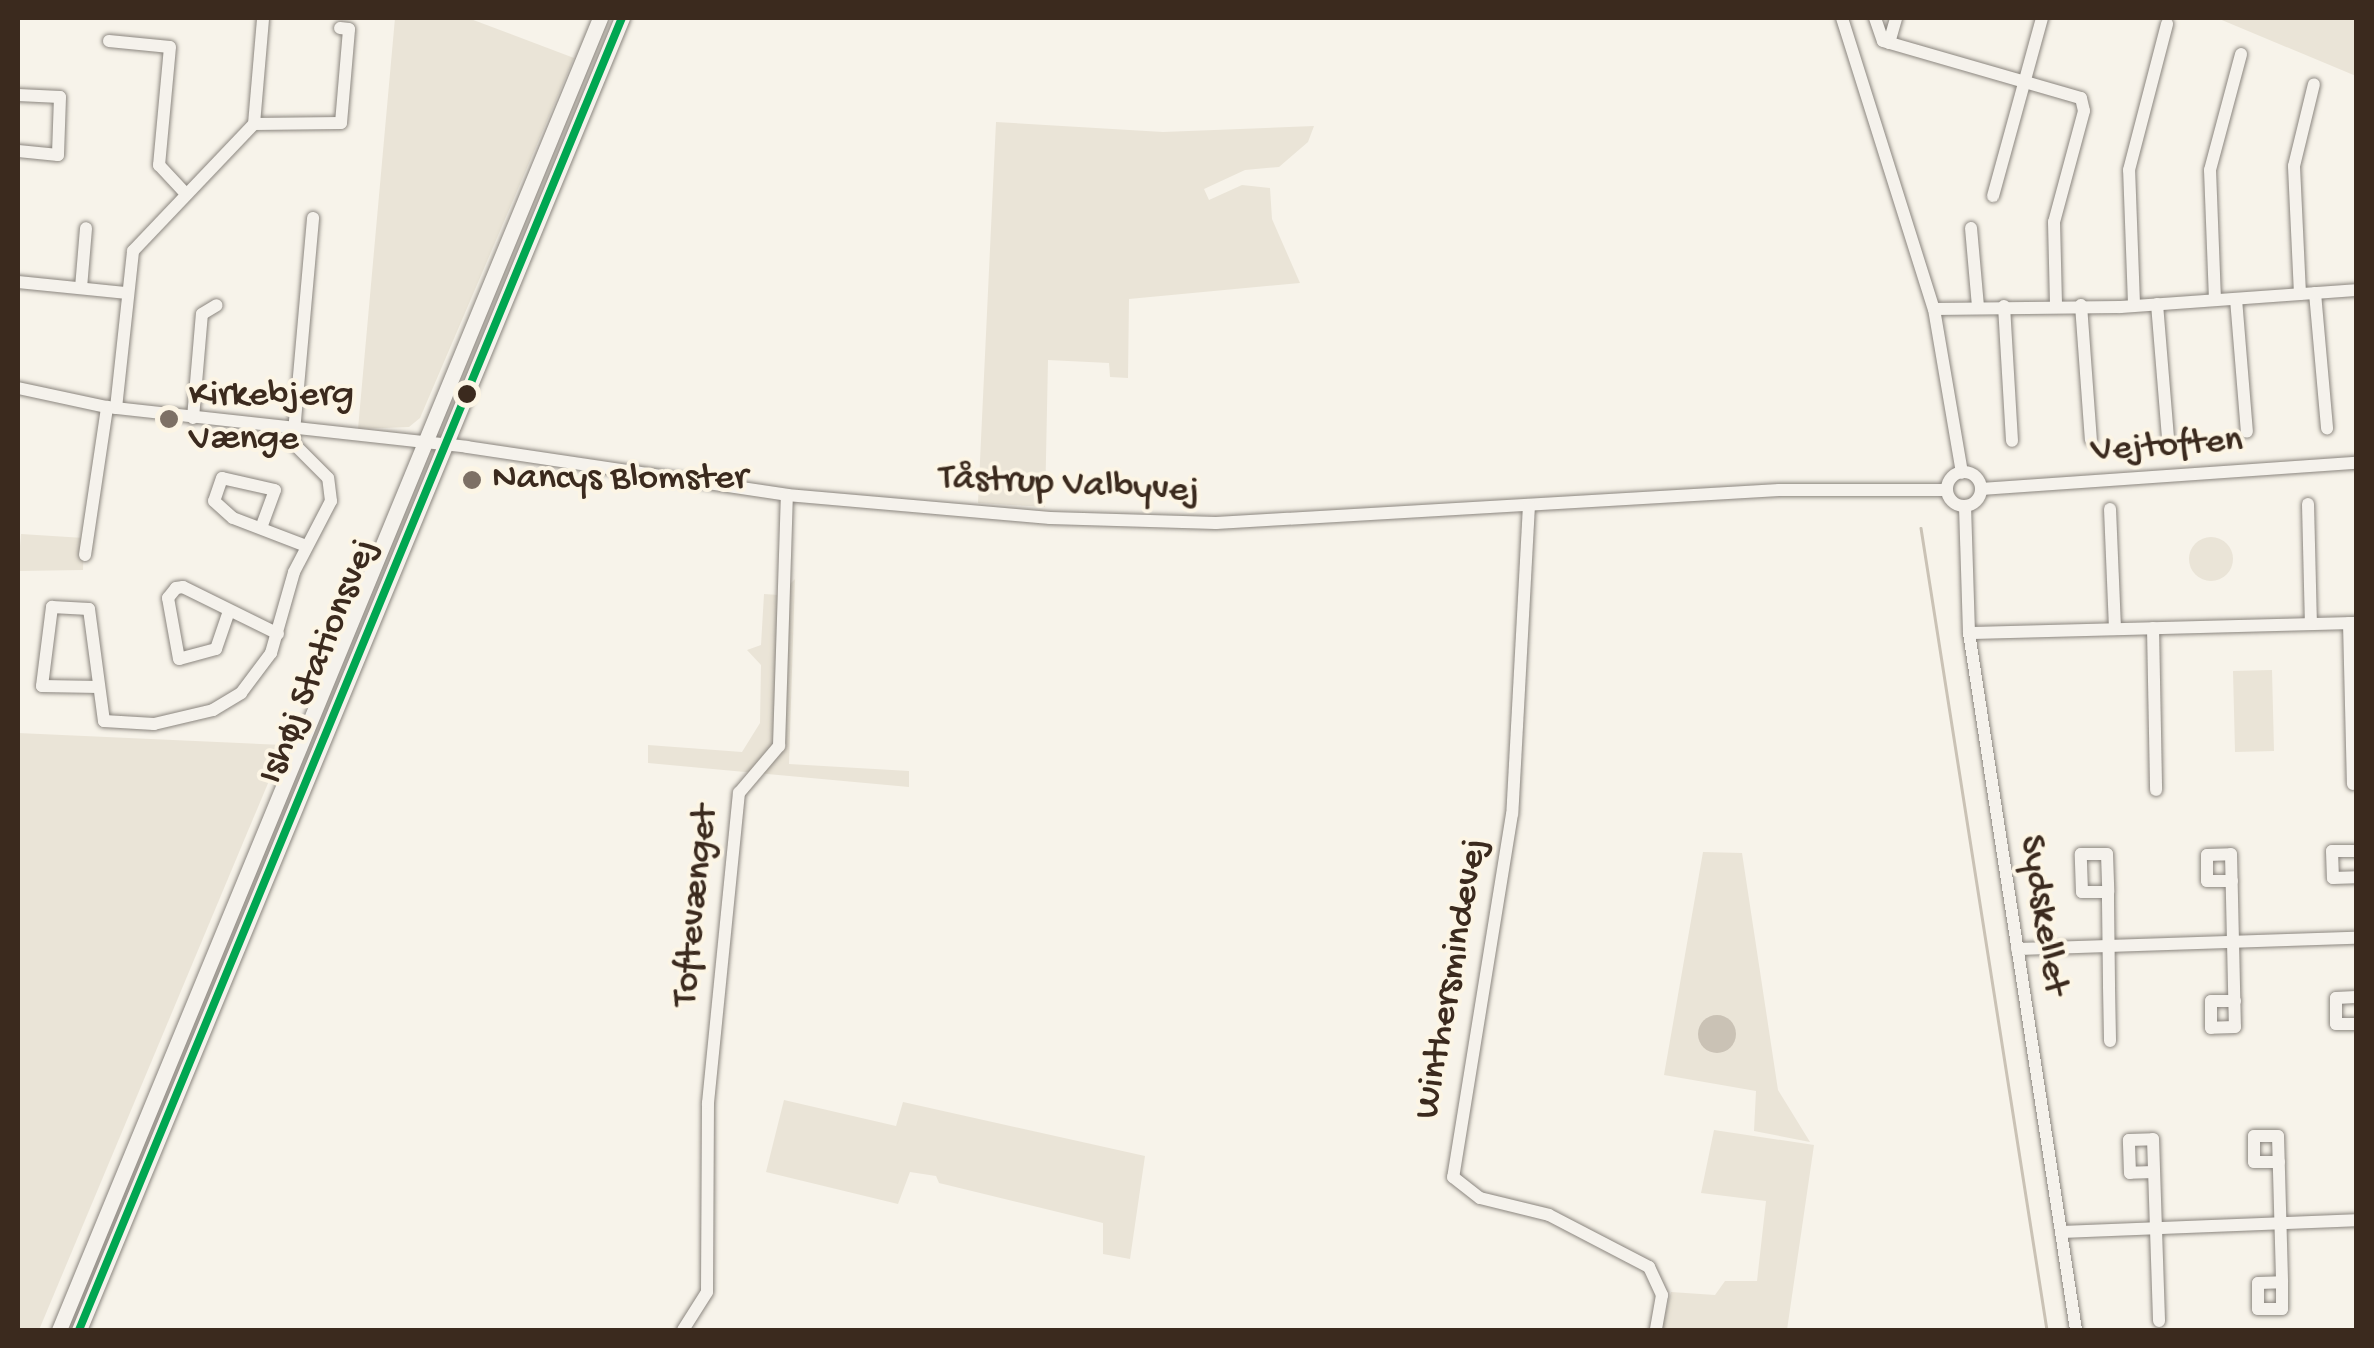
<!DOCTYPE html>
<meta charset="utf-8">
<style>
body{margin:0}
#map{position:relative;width:2374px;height:1348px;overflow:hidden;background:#f7f3ea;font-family:"Gochi Hand",sans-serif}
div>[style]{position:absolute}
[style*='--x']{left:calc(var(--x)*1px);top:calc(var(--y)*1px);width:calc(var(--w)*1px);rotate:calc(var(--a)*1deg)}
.green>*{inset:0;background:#eae4d7}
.round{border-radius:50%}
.water>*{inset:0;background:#cac2b5}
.stream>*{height:2.5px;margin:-1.25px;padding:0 1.25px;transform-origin:1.25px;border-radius:1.25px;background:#cac2b5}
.roads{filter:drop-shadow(0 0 2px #8b867f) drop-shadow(0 0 2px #8b867f)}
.minor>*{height:12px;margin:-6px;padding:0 6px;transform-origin:6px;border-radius:6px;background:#f5f2ec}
.minor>.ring{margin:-6px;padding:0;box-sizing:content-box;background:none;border:12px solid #f5f2ec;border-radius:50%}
.major>*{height:15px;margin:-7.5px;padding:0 7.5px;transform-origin:7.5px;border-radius:7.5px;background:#f5f2ec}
.bus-1>*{height:8px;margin:-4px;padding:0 4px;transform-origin:4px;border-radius:4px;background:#00a651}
.dots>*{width:28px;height:28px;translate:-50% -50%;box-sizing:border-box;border:5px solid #fcf5e5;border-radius:50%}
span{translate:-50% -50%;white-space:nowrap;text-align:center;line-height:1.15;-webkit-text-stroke:8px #fcf5e5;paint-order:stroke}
.poi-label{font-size:38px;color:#3b2a1e}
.left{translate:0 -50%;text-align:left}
.street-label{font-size:38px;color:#3b2a1e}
.frame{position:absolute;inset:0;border:20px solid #3b2a1e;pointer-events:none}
</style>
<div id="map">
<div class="green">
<div style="clip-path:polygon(395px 18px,468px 18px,574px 58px,420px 418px,409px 427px,358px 429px)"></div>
<div style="clip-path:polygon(2217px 18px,2356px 18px,2356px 76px)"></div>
<div style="clip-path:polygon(996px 122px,1163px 132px,1314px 126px,1308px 142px,1279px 167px,1245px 170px,1204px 189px,1209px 200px,1242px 185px,1270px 188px,1272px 219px,1300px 283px,1129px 299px,1128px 378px,1110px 377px,1109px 363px,1048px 360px,1045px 507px,978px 503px)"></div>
<div style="clip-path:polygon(21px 534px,84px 538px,83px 570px,18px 571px)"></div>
<div class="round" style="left:2189px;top:537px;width:44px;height:44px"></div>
<div style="clip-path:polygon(795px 579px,789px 764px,909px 771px,909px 787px,648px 763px,648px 745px,742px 752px,760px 723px,761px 665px,747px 650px,761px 645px,764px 594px,779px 595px)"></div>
<div style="clip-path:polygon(2272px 670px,2274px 751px,2235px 752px,2233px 671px)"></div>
<div style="clip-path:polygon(18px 733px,284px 745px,39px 1330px,18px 1330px)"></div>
<div style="clip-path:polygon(1703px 852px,1742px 853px,1778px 1090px,1810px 1142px,1754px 1131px,1756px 1091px,1664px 1075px)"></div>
<div style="clip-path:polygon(784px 1100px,896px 1126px,903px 1102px,1145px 1156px,1130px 1259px,1103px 1254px,1103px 1223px,939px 1183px,936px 1176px,910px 1172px,898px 1204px,766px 1172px)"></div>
<div style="clip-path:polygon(1714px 1130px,1814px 1145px,1787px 1330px,1661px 1330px,1671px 1292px,1715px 1295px,1725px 1281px,1757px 1281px,1766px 1201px,1701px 1193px)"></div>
</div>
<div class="water">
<div class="round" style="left:1698px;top:1015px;width:38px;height:38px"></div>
</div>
<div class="stream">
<div style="--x:1921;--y:528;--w:812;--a:81.07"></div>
</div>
<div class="roads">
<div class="minor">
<div style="--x:1842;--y:18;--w:305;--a:72.5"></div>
<div style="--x:1934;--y:309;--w:166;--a:80.3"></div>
<div style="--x:1875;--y:18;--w:24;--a:71"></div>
<div style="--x:1883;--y:41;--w:206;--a:16.1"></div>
<div style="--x:2081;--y:98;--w:13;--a:77"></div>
<div style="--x:2084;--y:111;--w:115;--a:105.1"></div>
<div style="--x:2054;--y:222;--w:83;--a:88.6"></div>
<div style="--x:109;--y:41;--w:61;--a:5.6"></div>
<div style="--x:170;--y:47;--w:119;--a:95.3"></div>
<div style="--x:159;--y:165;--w:40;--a:47"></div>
<div style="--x:1889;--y:43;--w:26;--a:-74"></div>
<div style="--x:18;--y:95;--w:42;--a:2.7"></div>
<div style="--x:60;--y:97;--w:58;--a:92"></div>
<div style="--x:58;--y:155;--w:40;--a:-174.3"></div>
<div style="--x:254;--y:124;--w:106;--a:-85.1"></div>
<div style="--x:1993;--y:196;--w:185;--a:-74.6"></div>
<div style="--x:1971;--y:228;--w:79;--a:84.9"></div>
<div style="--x:18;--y:282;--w:110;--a:5.8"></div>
<div style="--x:81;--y:288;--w:60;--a:-85.2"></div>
<div style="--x:2315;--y:293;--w:136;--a:84.9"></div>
<div style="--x:2300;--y:294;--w:128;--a:-92.7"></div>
<div style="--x:2294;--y:166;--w:84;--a:-76.3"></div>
<div style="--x:2236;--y:299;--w:133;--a:85.3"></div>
<div style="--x:2215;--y:300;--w:130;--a:-92.2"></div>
<div style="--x:2210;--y:170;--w:120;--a:-75"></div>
<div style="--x:2134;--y:304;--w:134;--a:-92.1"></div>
<div style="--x:2129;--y:170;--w:151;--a:-75.4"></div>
<div style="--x:2157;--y:304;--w:133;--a:85.3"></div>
<div style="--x:2081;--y:305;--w:135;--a:85.8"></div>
<div style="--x:2004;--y:306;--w:135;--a:86.6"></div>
<div style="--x:1934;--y:309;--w:186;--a:-0.6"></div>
<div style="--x:2120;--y:307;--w:237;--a:-4.1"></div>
<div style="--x:18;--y:388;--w:91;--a:12.1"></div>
<div style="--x:107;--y:407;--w:362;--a:6.3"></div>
<div style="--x:467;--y:447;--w:324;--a:8.5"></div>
<div style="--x:787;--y:495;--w:264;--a:5"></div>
<div style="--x:1050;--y:518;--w:166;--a:1.7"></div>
<div style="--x:1216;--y:523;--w:564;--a:-3.35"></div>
<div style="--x:1779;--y:490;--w:168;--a:0"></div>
<div style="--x:116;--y:408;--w:158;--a:-83.8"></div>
<div style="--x:133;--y:251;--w:175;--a:-46.4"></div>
<div style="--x:254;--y:124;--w:87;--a:-0.7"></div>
<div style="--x:341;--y:123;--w:94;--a:-85.1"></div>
<div style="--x:349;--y:29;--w:9;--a:-174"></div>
<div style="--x:193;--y:418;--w:104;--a:-85.1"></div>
<div style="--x:202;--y:314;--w:17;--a:-31"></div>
<div class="ring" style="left:1947px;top:472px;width:22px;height:22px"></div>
<div style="--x:1981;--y:489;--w:376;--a:-4"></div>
<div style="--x:2308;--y:504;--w:120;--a:88.6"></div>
<div style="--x:1529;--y:505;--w:309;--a:93.1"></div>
<div style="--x:1512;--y:814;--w:368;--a:99.2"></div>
<div style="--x:1453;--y:1177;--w:34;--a:38"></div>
<div style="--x:1480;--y:1198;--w:71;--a:13.8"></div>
<div style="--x:1549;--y:1215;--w:113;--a:27.5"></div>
<div style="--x:1649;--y:1267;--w:31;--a:65"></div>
<div style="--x:1662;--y:1295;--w:36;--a:100"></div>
<div style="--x:1965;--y:506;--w:127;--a:88.2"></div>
<div style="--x:1969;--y:633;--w:705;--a:81.27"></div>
<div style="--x:2110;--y:509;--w:120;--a:87.6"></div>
<div style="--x:261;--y:528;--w:40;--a:-69.8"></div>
<div style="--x:275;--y:490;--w:54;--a:-167.2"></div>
<div style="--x:222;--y:478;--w:24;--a:109"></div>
<div style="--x:214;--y:501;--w:25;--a:42"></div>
<div style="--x:233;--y:518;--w:78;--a:21"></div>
<div style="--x:85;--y:555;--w:150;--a:-81.5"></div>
<div style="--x:229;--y:611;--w:40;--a:108.9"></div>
<div style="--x:216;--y:649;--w:38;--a:165"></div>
<div style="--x:179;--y:659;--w:62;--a:-100.2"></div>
<div style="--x:168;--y:598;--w:13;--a:-51"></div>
<div style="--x:176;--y:588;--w:7;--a:-8"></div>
<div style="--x:183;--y:587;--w:106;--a:26.3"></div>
<div style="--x:2349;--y:623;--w:161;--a:88.6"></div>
<div style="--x:2153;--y:628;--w:162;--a:88.9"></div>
<div style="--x:1969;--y:633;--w:387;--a:-1.5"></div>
<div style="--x:99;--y:687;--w:57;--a:-179"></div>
<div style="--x:42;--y:686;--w:80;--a:-82.8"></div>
<div style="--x:52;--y:607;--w:37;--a:3"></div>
<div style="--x:89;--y:609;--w:113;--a:82.4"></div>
<div style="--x:104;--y:721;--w:50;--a:3.4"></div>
<div style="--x:154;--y:724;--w:61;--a:-13.3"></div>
<div style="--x:213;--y:710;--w:33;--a:-31"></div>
<div style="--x:241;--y:693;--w:50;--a:-53.1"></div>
<div style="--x:271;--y:653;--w:84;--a:-74.1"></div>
<div style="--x:294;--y:572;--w:80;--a:-62.5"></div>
<div style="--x:331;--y:501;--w:23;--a:-97"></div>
<div style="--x:328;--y:478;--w:49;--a:-135"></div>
<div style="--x:293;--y:443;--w:226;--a:-84.9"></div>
<div style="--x:2356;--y:851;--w:24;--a:180"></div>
<div style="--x:2332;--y:851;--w:27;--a:88"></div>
<div style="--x:2333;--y:878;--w:23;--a:-2"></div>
<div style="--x:2232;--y:881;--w:25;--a:180"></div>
<div style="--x:2207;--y:881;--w:26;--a:-90"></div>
<div style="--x:2207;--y:855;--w:24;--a:-2"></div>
<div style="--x:2231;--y:854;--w:173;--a:88.7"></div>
<div style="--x:2235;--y:1027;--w:24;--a:178"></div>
<div style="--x:2211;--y:1028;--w:27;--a:-90"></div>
<div style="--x:2211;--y:1001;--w:24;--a:0"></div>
<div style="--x:2108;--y:892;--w:26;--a:180"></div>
<div style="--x:2082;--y:892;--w:38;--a:-92"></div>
<div style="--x:2081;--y:854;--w:26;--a:0"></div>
<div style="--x:2107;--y:854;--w:38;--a:88"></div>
<div style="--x:2108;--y:892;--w:9;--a:90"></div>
<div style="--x:2108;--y:901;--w:86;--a:89.3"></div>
<div style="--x:2109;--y:987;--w:54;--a:88.9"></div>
<div style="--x:2017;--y:949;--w:339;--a:-1.9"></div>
<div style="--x:2356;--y:997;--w:20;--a:177"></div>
<div style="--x:2336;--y:998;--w:26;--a:90"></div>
<div style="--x:2336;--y:1024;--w:20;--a:0"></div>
<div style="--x:2279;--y:1162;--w:25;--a:180"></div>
<div style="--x:2254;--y:1162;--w:26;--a:-90"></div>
<div style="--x:2254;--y:1136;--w:24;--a:0"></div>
<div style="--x:2278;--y:1136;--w:146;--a:88.4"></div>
<div style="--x:2282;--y:1282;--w:27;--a:90"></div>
<div style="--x:2282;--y:1309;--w:24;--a:180"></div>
<div style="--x:2258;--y:1309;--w:26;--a:-90"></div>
<div style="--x:2258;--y:1283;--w:24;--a:-2"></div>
<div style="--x:2154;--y:1172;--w:24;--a:178"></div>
<div style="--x:2130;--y:1173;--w:33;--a:-92"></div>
<div style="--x:2129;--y:1140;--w:24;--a:-2"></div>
<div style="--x:2153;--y:1139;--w:182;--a:88.1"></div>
<div style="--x:2061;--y:1232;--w:295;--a:-2.3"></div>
<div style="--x:683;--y:1330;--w:45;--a:-57.7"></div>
<div style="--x:707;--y:1292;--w:189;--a:-89.7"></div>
<div style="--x:708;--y:1103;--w:312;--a:-84.3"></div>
<div style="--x:739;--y:793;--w:62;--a:-49.6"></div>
<div style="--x:779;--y:746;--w:251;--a:-88.2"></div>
</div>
<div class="major">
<div style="--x:59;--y:1330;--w:1419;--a:-67.59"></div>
<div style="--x:79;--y:1330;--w:1420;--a:-67.52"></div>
</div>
</div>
<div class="bus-1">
<div style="--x:79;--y:1330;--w:1420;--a:-67.52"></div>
</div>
<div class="dots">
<div style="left:467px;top:394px;background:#3b2a1e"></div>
<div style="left:169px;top:419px;background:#7d7065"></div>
<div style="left:472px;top:480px;background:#7d7065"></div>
</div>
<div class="poi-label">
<span class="left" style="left:189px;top:419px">Kirkebjerg<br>Vænge</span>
<span class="left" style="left:492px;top:480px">Nancys Blomster</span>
</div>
<div class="street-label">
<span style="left:2167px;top:447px;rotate:-4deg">Vejtoften</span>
<span style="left:1069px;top:486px;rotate:3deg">Tåstrup Valbyvej</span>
<span style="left:320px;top:662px;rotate:-68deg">Ishøj Stationsvej</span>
<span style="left:697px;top:906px;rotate:-84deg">Toftevænget</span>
<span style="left:2042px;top:915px;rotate:81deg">Sydskellet</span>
<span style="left:1453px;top:979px;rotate:-80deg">Winthersmindevej</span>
</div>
<div class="frame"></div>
</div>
